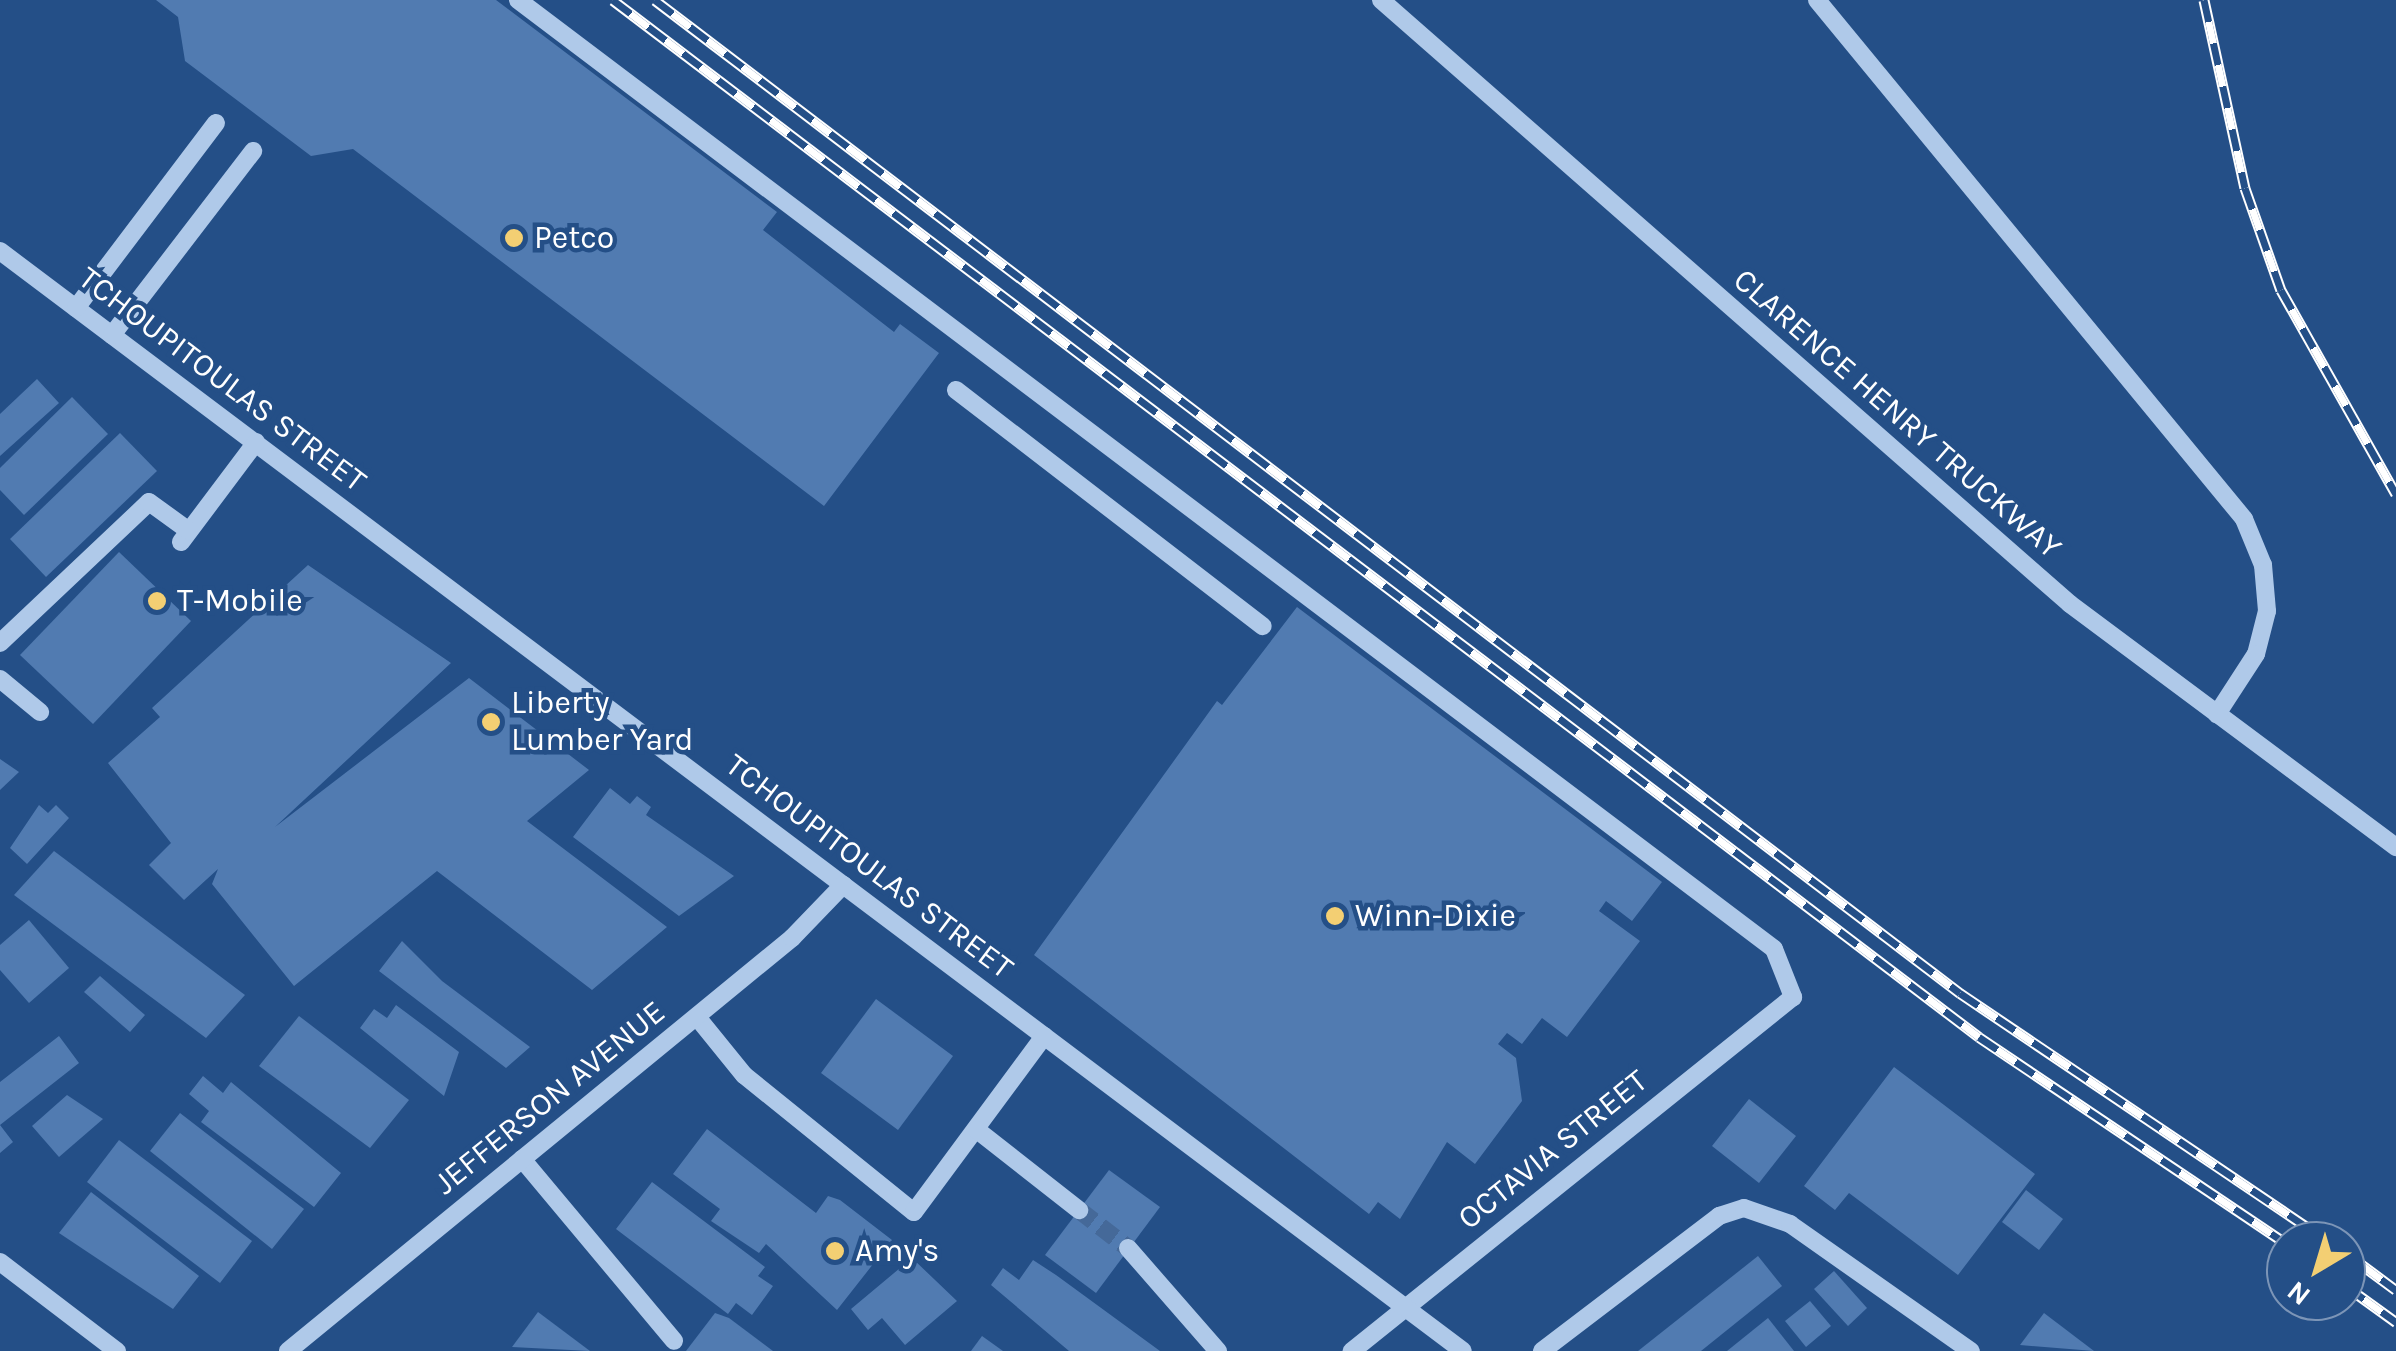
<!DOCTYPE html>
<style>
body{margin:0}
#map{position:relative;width:2396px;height:1351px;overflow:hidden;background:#244f87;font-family:Karla,sans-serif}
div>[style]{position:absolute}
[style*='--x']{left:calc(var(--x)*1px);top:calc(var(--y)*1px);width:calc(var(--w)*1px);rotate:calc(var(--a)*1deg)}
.building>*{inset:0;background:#517bb1}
.minor-tunnel>*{height:18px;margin-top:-9px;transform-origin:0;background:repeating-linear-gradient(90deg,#456999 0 18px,transparent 0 27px)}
.minor>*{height:18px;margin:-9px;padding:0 9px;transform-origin:9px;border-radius:9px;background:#afc9e9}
.rail>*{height:11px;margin-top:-5.5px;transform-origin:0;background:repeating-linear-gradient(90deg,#244f87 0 22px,#fff 0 44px);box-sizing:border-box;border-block:2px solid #fff}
.dots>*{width:28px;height:28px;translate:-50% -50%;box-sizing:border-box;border:5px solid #244f87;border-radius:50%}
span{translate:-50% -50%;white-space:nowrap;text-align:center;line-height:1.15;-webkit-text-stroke:9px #244f87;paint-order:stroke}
.poi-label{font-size:32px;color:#fff}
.left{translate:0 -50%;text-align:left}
.street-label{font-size:32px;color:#fff}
.north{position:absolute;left:2266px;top:1221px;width:100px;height:100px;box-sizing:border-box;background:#244f87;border:2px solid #7c95b7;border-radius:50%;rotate:218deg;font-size:28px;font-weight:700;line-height:40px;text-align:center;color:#fff}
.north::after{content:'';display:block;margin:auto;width:35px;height:45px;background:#f3cf73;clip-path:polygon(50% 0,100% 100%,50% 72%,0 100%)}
</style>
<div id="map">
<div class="building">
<div style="clip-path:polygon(156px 0,496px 0,777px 212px,763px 230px,894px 332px,900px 324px,939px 353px,824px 506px,353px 149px,311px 156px,185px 61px,178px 17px)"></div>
<div style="clip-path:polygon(37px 379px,59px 403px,0 456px,0 414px)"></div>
<div style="clip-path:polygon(72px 397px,108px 434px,24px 515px,0 490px,0 468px)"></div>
<div style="clip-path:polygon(120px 433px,157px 471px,46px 577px,10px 539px)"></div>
<div style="clip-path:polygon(119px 552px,191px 621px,93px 724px,20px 655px)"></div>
<div style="clip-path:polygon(308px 565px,451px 663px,275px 827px,469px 678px,589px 770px,527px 821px,667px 927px,592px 990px,437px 871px,294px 986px,212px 884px,218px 869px,184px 900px,149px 865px,171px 843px,108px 763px,160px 717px,152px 708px)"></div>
<div style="clip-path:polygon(1297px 607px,1662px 882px,1632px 921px,1606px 901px,1599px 911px,1640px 941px,1567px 1037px,1542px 1018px,1522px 1044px,1507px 1033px,1498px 1044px,1516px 1058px,1522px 1101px,1475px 1164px,1447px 1142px,1400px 1219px,1378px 1202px,1369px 1214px,1034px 955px,1217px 701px,1222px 705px)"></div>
<div style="clip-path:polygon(0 759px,19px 772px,0 790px)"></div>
<div style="clip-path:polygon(610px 788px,630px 804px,637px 796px,651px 807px,646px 815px,734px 876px,679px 916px,573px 837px)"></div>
<div style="clip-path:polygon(39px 805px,48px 813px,56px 805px,69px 818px,27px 864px,10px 848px)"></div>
<div style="clip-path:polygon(54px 851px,245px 995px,206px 1038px,14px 895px)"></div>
<div style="clip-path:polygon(29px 920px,69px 968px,29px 1003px,0 970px,0 945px)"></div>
<div style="clip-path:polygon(402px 941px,442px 981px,530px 1047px,506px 1068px,379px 971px)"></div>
<div style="clip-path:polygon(100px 976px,145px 1015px,130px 1032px,84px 992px)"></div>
<div style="clip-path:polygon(876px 999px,953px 1056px,898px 1130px,821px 1073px)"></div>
<div style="clip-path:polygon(396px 1005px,459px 1052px,444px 1096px,360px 1028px,374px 1009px,387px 1018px)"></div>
<div style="clip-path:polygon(299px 1016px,409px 1100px,370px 1148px,259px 1066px)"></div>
<div style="clip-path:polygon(59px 1036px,79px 1063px,0 1125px,13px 1142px,0 1153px,0 1082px)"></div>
<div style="clip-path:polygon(1894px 1067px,2035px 1174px,1958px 1275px,1849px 1193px,1835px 1210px,1804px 1186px)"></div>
<div style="clip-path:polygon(203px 1076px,223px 1093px,231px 1082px,341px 1173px,314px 1207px,201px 1122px,209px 1111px,189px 1094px)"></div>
<div style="clip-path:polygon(67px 1095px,103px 1119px,59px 1157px,32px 1126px)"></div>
<div style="clip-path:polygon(1749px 1099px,1796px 1136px,1759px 1183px,1712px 1146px)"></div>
<div style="clip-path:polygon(180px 1113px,304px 1209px,272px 1249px,150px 1151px)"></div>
<div style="clip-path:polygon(707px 1129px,816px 1213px,828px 1196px,840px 1200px,892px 1240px,837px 1310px,766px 1244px,759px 1253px,711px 1221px,720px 1209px,673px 1174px)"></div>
<div style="clip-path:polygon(119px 1140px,252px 1241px,220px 1283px,87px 1182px)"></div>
<div style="clip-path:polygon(1109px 1170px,1160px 1207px,1096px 1293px,1045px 1255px)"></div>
<div style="clip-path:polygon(652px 1182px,765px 1267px,758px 1276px,773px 1286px,752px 1315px,736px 1303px,728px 1314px,616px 1229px)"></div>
<div style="clip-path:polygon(2026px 1190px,2063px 1219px,2039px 1250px,2002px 1222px)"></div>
<div style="clip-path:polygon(91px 1192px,199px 1276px,173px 1309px,59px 1233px)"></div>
<div style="clip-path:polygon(1758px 1256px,1782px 1286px,1701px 1351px,1638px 1351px)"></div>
<div style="clip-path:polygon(912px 1258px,957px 1301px,905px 1345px,882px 1318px,868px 1330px,851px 1309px)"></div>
<div style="clip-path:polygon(1033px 1260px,1056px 1275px,1160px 1351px,1069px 1351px,991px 1285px,1003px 1268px,1019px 1280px)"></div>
<div style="clip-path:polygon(1834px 1271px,1867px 1308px,1848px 1326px,1814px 1289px)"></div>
<div style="clip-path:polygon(1810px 1301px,1831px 1326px,1806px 1347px,1785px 1321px)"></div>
<div style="clip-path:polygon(538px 1312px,590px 1351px,512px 1347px)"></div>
<div style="clip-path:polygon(715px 1313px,729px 1318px,773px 1351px,686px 1351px)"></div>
<div style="clip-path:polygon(2044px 1313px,2094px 1351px,2020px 1345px)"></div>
<div style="clip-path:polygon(1768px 1318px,1794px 1351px,1727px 1351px)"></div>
<div style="clip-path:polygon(982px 1336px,1003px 1351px,971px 1351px)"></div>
</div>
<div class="minor-tunnel">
<div style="--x:1079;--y:1210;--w:62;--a:37.8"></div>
</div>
<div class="minor">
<div style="--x:518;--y:0;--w:1574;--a:37.07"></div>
<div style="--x:1774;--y:949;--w:52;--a:68.4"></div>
<div style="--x:1793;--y:997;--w:566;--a:141.25"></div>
<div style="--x:1381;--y:0;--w:916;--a:41.24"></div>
<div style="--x:2070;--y:604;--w:407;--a:36.7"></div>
<div style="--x:1817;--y:0;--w:672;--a:50.55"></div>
<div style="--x:2244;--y:519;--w:50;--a:67.6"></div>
<div style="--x:2263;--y:565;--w:46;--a:85"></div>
<div style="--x:2267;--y:611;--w:44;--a:104.3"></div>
<div style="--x:2256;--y:654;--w:72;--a:123"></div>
<div style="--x:0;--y:251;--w:1830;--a:36.94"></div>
<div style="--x:76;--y:308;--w:232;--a:-52.9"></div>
<div style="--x:112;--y:335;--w:232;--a:-52.5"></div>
<div style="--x:956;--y:390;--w:387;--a:37.6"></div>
<div style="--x:181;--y:542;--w:125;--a:-53.1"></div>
<div style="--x:0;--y:643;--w:205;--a:-43.4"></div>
<div style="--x:149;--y:502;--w:49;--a:35.9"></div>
<div style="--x:0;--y:679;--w:52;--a:39.5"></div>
<div style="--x:697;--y:1017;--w:75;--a:51"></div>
<div style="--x:744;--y:1075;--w:218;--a:38.9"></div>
<div style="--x:914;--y:1212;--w:219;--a:-53.5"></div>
<div style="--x:977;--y:1130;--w:130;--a:38.1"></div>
<div style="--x:522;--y:1159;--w:237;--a:50.1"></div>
<div style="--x:1128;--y:1248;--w:137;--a:48.9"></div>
<div style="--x:0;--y:1262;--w:147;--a:37.3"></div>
<div style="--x:288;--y:1351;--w:652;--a:-39.33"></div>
<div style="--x:792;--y:938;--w:74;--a:-46.1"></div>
<div style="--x:1542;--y:1351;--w:223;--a:-37.3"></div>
<div style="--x:1719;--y:1216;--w:26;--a:-18"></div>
<div style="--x:1744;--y:1208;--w:49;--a:19.2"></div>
<div style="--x:1790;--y:1224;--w:221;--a:35.1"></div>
</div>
<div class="rail">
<div style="--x:613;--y:0;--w:1715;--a:37.2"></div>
<div style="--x:1979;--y:1037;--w:370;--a:33.9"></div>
<div style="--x:655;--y:0;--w:1640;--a:37.27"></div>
<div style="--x:1960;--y:993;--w:444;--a:34"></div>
<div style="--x:2204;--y:0;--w:192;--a:77.7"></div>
<div style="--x:2245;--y:188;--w:108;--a:70.6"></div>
<div style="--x:2281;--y:290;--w:234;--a:60.6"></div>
<div style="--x:2346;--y:1253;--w:62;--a:36.5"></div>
<div style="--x:2346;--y:1286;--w:62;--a:35.8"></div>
</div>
<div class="dots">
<div style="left:514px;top:238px;background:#f3cf73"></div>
<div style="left:157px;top:601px;background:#f3cf73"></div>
<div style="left:491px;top:722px;background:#f3cf73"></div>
<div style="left:1335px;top:916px;background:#f3cf73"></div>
<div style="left:835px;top:1251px;background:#f3cf73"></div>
</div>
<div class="poi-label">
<span class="left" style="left:534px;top:238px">Petco</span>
<span class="left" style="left:177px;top:601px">T-Mobile</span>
<span class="left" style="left:511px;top:722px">Liberty<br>Lumber Yard</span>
<span class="left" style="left:1355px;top:916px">Winn-Dixie</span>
<span class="left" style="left:855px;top:1251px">Amy's</span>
</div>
<div class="street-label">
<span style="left:222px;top:380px;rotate:37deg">TCHOUPITOULAS STREET</span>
<span style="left:1897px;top:414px;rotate:41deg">CLARENCE HENRY TRUCKWAY</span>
<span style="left:869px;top:867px;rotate:37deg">TCHOUPITOULAS STREET</span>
<span style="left:550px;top:1098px;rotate:-39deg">JEFFERSON AVENUE</span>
<span style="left:1553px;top:1150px;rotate:-39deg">OCTAVIA STREET</span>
</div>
<div class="north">N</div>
</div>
